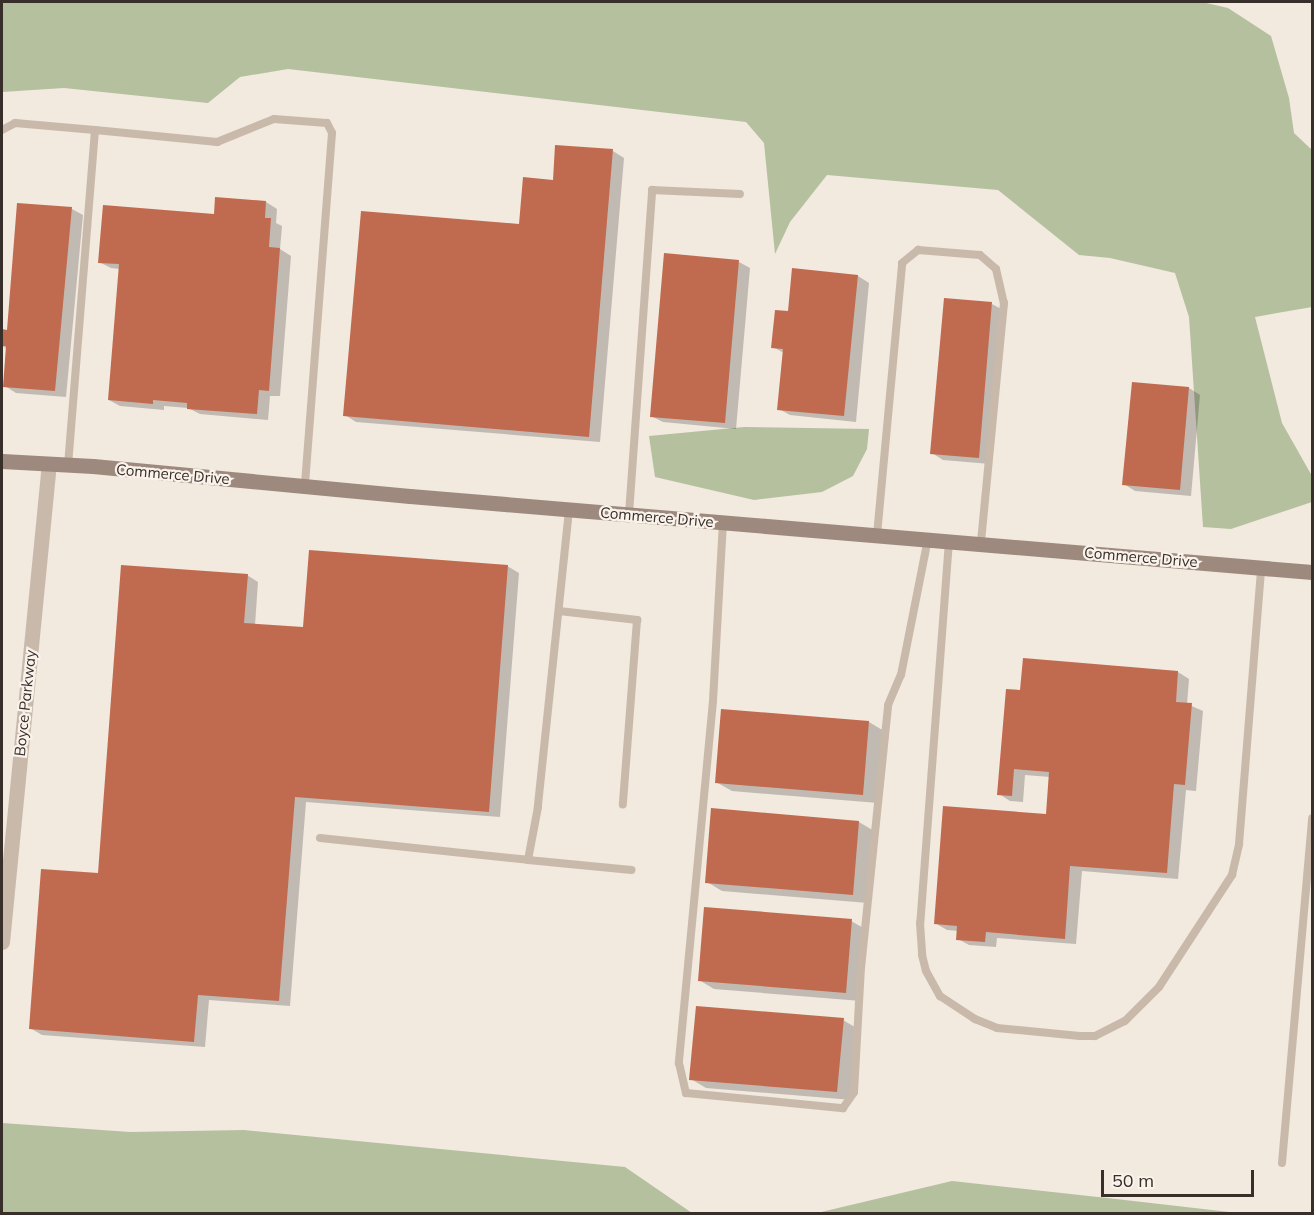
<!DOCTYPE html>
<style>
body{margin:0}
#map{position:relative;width:1314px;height:1215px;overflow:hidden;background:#f2e9df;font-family:Mulish,sans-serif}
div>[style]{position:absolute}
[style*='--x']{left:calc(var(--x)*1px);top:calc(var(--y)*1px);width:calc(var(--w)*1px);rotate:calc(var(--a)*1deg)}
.green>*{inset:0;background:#b5c09f}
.shadow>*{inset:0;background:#0003}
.building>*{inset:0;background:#c06b4f}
.lane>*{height:8px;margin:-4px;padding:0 4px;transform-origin:4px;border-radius:4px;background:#c9b9ab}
.street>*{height:15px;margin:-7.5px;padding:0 7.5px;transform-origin:7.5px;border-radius:7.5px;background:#c9b9ab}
.secondary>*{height:15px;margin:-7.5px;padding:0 7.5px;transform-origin:7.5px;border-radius:7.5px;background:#9d897d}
span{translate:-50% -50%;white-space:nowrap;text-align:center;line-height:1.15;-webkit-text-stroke:4.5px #f9f3eb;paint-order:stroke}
.street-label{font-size:15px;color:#382e2a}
.frame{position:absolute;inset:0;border:3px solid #382e2a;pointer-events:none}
.scale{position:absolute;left:1101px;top:1170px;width:153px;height:27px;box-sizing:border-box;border:3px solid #382e2a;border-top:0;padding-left:8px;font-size:18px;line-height:21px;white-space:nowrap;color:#382e2a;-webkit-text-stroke:4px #f9f3eb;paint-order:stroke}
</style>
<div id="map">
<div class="green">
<div style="clip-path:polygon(2px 2px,1202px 2px,1228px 8px,1271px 36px,1289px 98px,1294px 133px,1312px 150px,1312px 307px,1255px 317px,1282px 423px,1312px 476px,1312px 502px,1231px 529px,1203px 527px,1189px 317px,1175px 273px,1110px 258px,1079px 255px,998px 190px,827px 175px,790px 222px,775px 254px,764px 143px,746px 122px,288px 69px,240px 77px,208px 103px,64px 88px,2px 92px)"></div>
<div style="clip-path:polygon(744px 427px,869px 429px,867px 449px,853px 476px,822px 492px,754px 500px,655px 477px,649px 436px)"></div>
<div style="clip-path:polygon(2px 1123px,130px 1132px,244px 1130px,625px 1167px,692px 1213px,2px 1213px)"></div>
<div style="clip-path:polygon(952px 1181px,1116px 1199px,1238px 1213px,817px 1213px)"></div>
</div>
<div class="shadow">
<div style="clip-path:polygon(613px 151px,624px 158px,600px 442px,356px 422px,345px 415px,521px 226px)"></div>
<div style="clip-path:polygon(266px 202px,277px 209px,276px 223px,282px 226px,280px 249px,291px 256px,280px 396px,270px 396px,268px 420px,200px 414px,188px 408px,164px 406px,164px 410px,120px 406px,109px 400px,120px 269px,111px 268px,99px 262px,215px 216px)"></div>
<div style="clip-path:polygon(18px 204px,72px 209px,83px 215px,66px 397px,16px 393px,5px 386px,8px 349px,2px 346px,2px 331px,8px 331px)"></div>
<div style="clip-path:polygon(739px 262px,750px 268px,736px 429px,663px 422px,651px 416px)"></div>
<div style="clip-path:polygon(794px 270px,858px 276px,869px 283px,856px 422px,790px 415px,779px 409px,784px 353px,773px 347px,789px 313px)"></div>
<div style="clip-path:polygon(992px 304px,1003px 310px,990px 464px,943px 460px,932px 453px)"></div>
<div style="clip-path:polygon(1189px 388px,1200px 395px,1191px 496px,1135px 491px,1124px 484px)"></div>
<div style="clip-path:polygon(507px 566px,519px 573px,500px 817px,306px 802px,290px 1006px,209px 1000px,205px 1047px,42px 1035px,30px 1028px,99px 875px,247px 575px,258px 582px,255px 625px,304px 629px)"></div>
<div style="clip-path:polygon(1178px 672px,1189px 679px,1187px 704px,1203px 711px,1196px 791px,1186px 790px,1178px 879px,1082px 871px,1076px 944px,997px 938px,996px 947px,969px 945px,958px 939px,959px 931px,947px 930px,935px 923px,1047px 815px,1050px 777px,1025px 775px,1023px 802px,1010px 801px,999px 794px,1021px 692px)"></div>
<div style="clip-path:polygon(869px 722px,884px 731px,878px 803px,732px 791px,716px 782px)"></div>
<div style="clip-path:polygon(859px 822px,874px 831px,868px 903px,722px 891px,707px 882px)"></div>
<div style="clip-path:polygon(851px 921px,867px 930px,861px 1001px,714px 989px,699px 980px)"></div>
<div style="clip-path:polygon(843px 1020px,858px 1029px,852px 1100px,706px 1088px,691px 1079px)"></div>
</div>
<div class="building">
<div style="clip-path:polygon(555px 145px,613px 149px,589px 437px,343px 416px,361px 211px,519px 224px,523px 177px,553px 180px)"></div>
<div style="clip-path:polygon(215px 197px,266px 201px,265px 218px,271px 218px,269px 247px,280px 248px,269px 391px,259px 390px,257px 414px,187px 409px,187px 403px,153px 400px,153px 404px,108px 400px,119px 264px,98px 263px,103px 205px,214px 214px)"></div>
<div style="clip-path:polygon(17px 203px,72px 207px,55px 391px,3px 387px,6px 346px,2px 346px,2px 329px,7px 330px)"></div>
<div style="clip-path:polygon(664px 253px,739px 260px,725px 423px,650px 417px)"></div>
<div style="clip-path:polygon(792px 268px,858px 275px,844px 416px,777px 410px,783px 349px,771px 348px,775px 310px,788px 311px)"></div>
<div style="clip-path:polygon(944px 298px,992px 302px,979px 458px,930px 454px)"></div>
<div style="clip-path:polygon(1132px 382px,1189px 387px,1180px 490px,1122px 485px)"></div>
<div style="clip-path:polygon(309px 550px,508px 565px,489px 812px,295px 797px,279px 1001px,198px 995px,194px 1042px,29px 1029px,41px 869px,98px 873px,121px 565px,248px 574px,244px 623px,303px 627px)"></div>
<div style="clip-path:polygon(1023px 658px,1178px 671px,1176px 702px,1192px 703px,1185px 785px,1174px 784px,1167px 873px,1070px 866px,1065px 939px,986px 932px,985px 942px,956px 940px,957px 926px,934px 924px,943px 806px,1046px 814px,1049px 772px,1014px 769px,1012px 796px,997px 795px,1006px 689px,1020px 690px)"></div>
<div style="clip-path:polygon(721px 709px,869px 721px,863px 795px,715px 783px)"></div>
<div style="clip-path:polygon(711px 808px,859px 821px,853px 895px,705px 883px)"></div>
<div style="clip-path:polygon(704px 907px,852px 919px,846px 993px,698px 981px)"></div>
<div style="clip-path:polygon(696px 1006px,844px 1018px,837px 1092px,689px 1080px)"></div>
</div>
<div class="lane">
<div style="--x:2;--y:130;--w:15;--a:-28"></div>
<div style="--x:15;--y:123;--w:80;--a:5"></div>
<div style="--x:95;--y:130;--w:336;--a:94.6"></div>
<div style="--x:95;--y:130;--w:123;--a:5.6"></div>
<div style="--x:217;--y:142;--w:61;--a:-22"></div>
<div style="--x:274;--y:119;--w:53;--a:4.3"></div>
<div style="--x:327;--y:123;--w:11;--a:63"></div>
<div style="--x:332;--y:133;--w:354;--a:94.4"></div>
<div style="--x:569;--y:510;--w:299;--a:96"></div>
<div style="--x:538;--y:807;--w:54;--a:100.7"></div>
<div style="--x:528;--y:860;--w:104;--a:5.5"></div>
<div style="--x:629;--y:514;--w:325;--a:-85.9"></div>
<div style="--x:652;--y:190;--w:88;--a:2.6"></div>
<div style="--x:723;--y:522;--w:179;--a:93.2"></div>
<div style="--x:713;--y:701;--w:364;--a:95.4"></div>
<div style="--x:679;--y:1063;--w:31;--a:77"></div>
<div style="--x:686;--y:1093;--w:158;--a:5.5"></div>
<div style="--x:843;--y:1108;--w:19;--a:-55"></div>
<div style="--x:854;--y:1092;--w:124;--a:-86.8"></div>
<div style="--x:861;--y:968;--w:264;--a:-84.1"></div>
<div style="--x:888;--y:705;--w:33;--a:-67"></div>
<div style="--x:901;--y:675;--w:139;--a:-78.8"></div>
<div style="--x:877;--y:535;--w:273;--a:-84.7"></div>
<div style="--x:902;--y:263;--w:21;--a:-39"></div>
<div style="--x:918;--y:250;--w:62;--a:4.6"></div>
<div style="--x:980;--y:255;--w:21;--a:41"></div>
<div style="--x:996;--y:269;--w:35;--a:77"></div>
<div style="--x:1004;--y:303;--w:242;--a:95.5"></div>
<div style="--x:949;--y:541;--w:383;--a:94.3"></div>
<div style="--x:920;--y:923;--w:32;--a:86"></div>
<div style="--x:922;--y:955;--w:16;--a:76"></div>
<div style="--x:926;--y:971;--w:29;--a:61"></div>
<div style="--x:940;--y:996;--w:42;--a:33.3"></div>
<div style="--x:975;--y:1019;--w:24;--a:22"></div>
<div style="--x:997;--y:1028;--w:83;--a:5.5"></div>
<div style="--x:1080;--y:1036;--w:15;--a:0"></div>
<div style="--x:1095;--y:1036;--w:34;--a:-27"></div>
<div style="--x:1125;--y:1021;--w:48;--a:-45"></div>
<div style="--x:1159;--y:987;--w:134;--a:-56.9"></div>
<div style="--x:1232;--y:875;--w:32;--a:-77"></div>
<div style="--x:1239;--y:844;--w:277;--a:-85.4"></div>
<div style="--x:559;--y:611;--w:79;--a:6.6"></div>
<div style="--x:637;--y:620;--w:185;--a:94.4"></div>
<div style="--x:320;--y:838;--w:209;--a:6"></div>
<div style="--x:1282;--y:1163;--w:346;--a:-85"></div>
</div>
<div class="street">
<div style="--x:2;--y:942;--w:480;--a:-84.4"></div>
</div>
<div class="secondary">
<div style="--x:2;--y:461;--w:91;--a:3.1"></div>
<div style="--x:93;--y:466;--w:318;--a:5.4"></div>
<div style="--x:410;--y:496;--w:905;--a:4.82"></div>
</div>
<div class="street-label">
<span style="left:173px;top:474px;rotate:5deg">Commerce Drive</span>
<span style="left:657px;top:517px;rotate:5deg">Commerce Drive</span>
<span style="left:1141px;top:557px;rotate:5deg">Commerce Drive</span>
<span style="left:25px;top:703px;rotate:-84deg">Boyce Parkway</span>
</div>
<div class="frame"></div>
<div class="scale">50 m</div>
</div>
